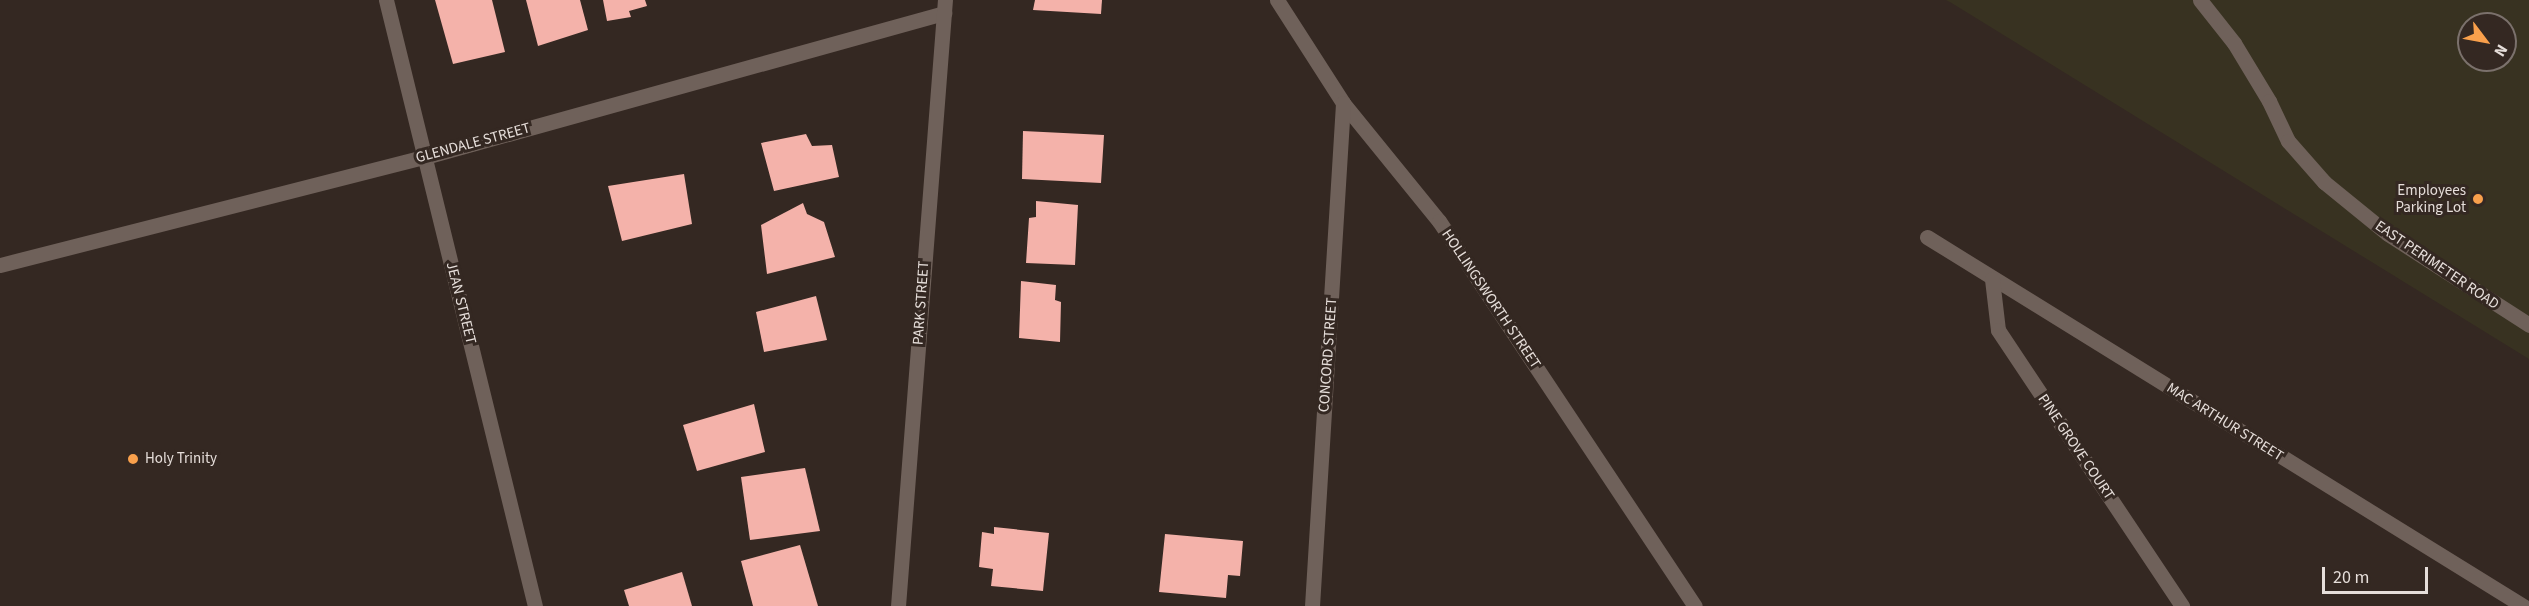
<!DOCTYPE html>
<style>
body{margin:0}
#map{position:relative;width:2529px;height:606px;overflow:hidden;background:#342822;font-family:"Source Sans 3",sans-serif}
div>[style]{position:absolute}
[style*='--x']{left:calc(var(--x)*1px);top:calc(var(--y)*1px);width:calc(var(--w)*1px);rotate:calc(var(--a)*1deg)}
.education>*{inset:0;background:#383221}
.building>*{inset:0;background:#f4b2aa}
.minor>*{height:15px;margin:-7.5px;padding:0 7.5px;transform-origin:7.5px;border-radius:7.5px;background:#6f615a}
.dots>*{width:16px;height:16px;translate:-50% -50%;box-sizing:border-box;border:3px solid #342822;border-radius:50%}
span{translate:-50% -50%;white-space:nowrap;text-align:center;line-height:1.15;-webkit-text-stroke:6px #342822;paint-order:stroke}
.street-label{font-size:15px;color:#e6deda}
.poi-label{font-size:15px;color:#e6deda}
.right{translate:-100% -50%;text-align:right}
.left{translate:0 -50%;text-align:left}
.north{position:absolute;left:2457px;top:12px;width:60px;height:60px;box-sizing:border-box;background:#342822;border:2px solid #7b716c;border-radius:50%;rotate:122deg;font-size:16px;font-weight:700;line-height:24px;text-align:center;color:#e6deda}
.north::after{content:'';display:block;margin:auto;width:21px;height:27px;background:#f9a04c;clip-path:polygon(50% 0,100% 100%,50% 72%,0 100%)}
.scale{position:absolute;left:2322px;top:567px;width:106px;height:27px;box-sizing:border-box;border:3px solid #e6deda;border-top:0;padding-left:8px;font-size:18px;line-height:21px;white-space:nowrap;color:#e6deda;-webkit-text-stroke:4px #342822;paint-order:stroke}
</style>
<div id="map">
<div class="education">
<div style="clip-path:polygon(evenodd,1946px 0,2529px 0,2529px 359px,1950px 2px,1946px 0,2469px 24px,2505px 24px,2505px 60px,2469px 60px,2469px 24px)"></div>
</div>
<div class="building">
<div style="clip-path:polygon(435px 0,492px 0,505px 52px,453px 64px)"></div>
<div style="clip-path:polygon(526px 0,580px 0,588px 30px,538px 46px)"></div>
<div style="clip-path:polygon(603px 0,645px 0,647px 6px,629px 11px,631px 17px,607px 21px)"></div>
<div style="clip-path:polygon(1035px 0,1102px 0,1101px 14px,1033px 10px)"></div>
<div style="clip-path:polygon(1023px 131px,1104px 135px,1101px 183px,1022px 179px)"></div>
<div style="clip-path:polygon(806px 134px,812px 146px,832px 145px,839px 177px,774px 191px,761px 143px)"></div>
<div style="clip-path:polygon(684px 174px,692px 224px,622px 241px,608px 186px)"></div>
<div style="clip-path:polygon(1036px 201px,1078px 205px,1075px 265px,1026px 263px,1029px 218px,1036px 217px)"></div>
<div style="clip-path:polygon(803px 203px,807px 214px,824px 222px,835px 257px,767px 274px,761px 225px)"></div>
<div style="clip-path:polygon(1021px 281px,1056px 285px,1055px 300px,1061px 302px,1060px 342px,1019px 338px)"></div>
<div style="clip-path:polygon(816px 296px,827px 340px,764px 352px,756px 312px)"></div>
<div style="clip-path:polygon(754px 404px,765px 452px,697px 471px,683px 425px)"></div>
<div style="clip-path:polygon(805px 468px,820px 531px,750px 540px,741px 477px)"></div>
<div style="clip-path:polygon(994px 527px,1049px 533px,1043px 591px,991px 586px,993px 569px,979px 567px,982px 532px,994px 534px)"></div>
<div style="clip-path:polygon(1165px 534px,1243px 541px,1240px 576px,1228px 575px,1226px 598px,1159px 592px)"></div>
<div style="clip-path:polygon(800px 545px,818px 606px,753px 606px,741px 561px)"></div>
<div style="clip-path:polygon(682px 572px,692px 606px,629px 606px,624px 590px)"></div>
</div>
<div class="minor">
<div style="--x:386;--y:0;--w:624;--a:76.19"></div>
<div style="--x:1277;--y:0;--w:122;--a:57.3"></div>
<div style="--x:1343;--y:103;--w:152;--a:50.9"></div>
<div style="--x:1439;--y:221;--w:462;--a:56.4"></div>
<div style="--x:2200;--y:0;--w:55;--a:51.7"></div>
<div style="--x:2234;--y:43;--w:68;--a:58.9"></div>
<div style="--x:2269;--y:101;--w:44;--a:64.6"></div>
<div style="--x:2288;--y:141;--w:55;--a:48.7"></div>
<div style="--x:2324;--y:182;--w:82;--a:39.1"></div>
<div style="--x:2388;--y:234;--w:168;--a:32.8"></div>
<div style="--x:1927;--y:237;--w:701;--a:31.76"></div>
<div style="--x:0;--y:265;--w:439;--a:-14.3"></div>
<div style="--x:425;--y:157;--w:539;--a:-15.51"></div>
<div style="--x:1992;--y:279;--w:51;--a:83.3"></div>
<div style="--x:1998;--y:330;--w:332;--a:56.3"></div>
<div style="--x:898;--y:606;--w:608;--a:-85.57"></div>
<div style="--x:1312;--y:606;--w:504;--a:-86.47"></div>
</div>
<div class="dots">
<div style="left:2478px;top:199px;background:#f9a04c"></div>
<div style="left:133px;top:459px;background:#f9a04c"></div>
</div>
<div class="street-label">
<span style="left:473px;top:143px;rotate:-15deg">GLENDALE STREET</span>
<span style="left:2437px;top:265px;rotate:34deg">EAST PERIMETER ROAD</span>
<span style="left:1491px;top:299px;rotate:56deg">HOLLINGSWORTH STREET</span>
<span style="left:461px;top:303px;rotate:76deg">JEAN STREET</span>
<span style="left:921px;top:303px;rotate:-86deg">PARK STREET</span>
<span style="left:1328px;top:355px;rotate:-86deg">CONCORD STREET</span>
<span style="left:2225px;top:422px;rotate:32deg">MAC ARTHUR STREET</span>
<span style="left:2076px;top:447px;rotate:56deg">PINE GROVE COURT</span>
</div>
<div class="poi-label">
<span class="right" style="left:2466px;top:199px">Employees<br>Parking Lot</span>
<span class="left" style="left:145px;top:459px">Holy Trinity</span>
</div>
<div class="north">N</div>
<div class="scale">20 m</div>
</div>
